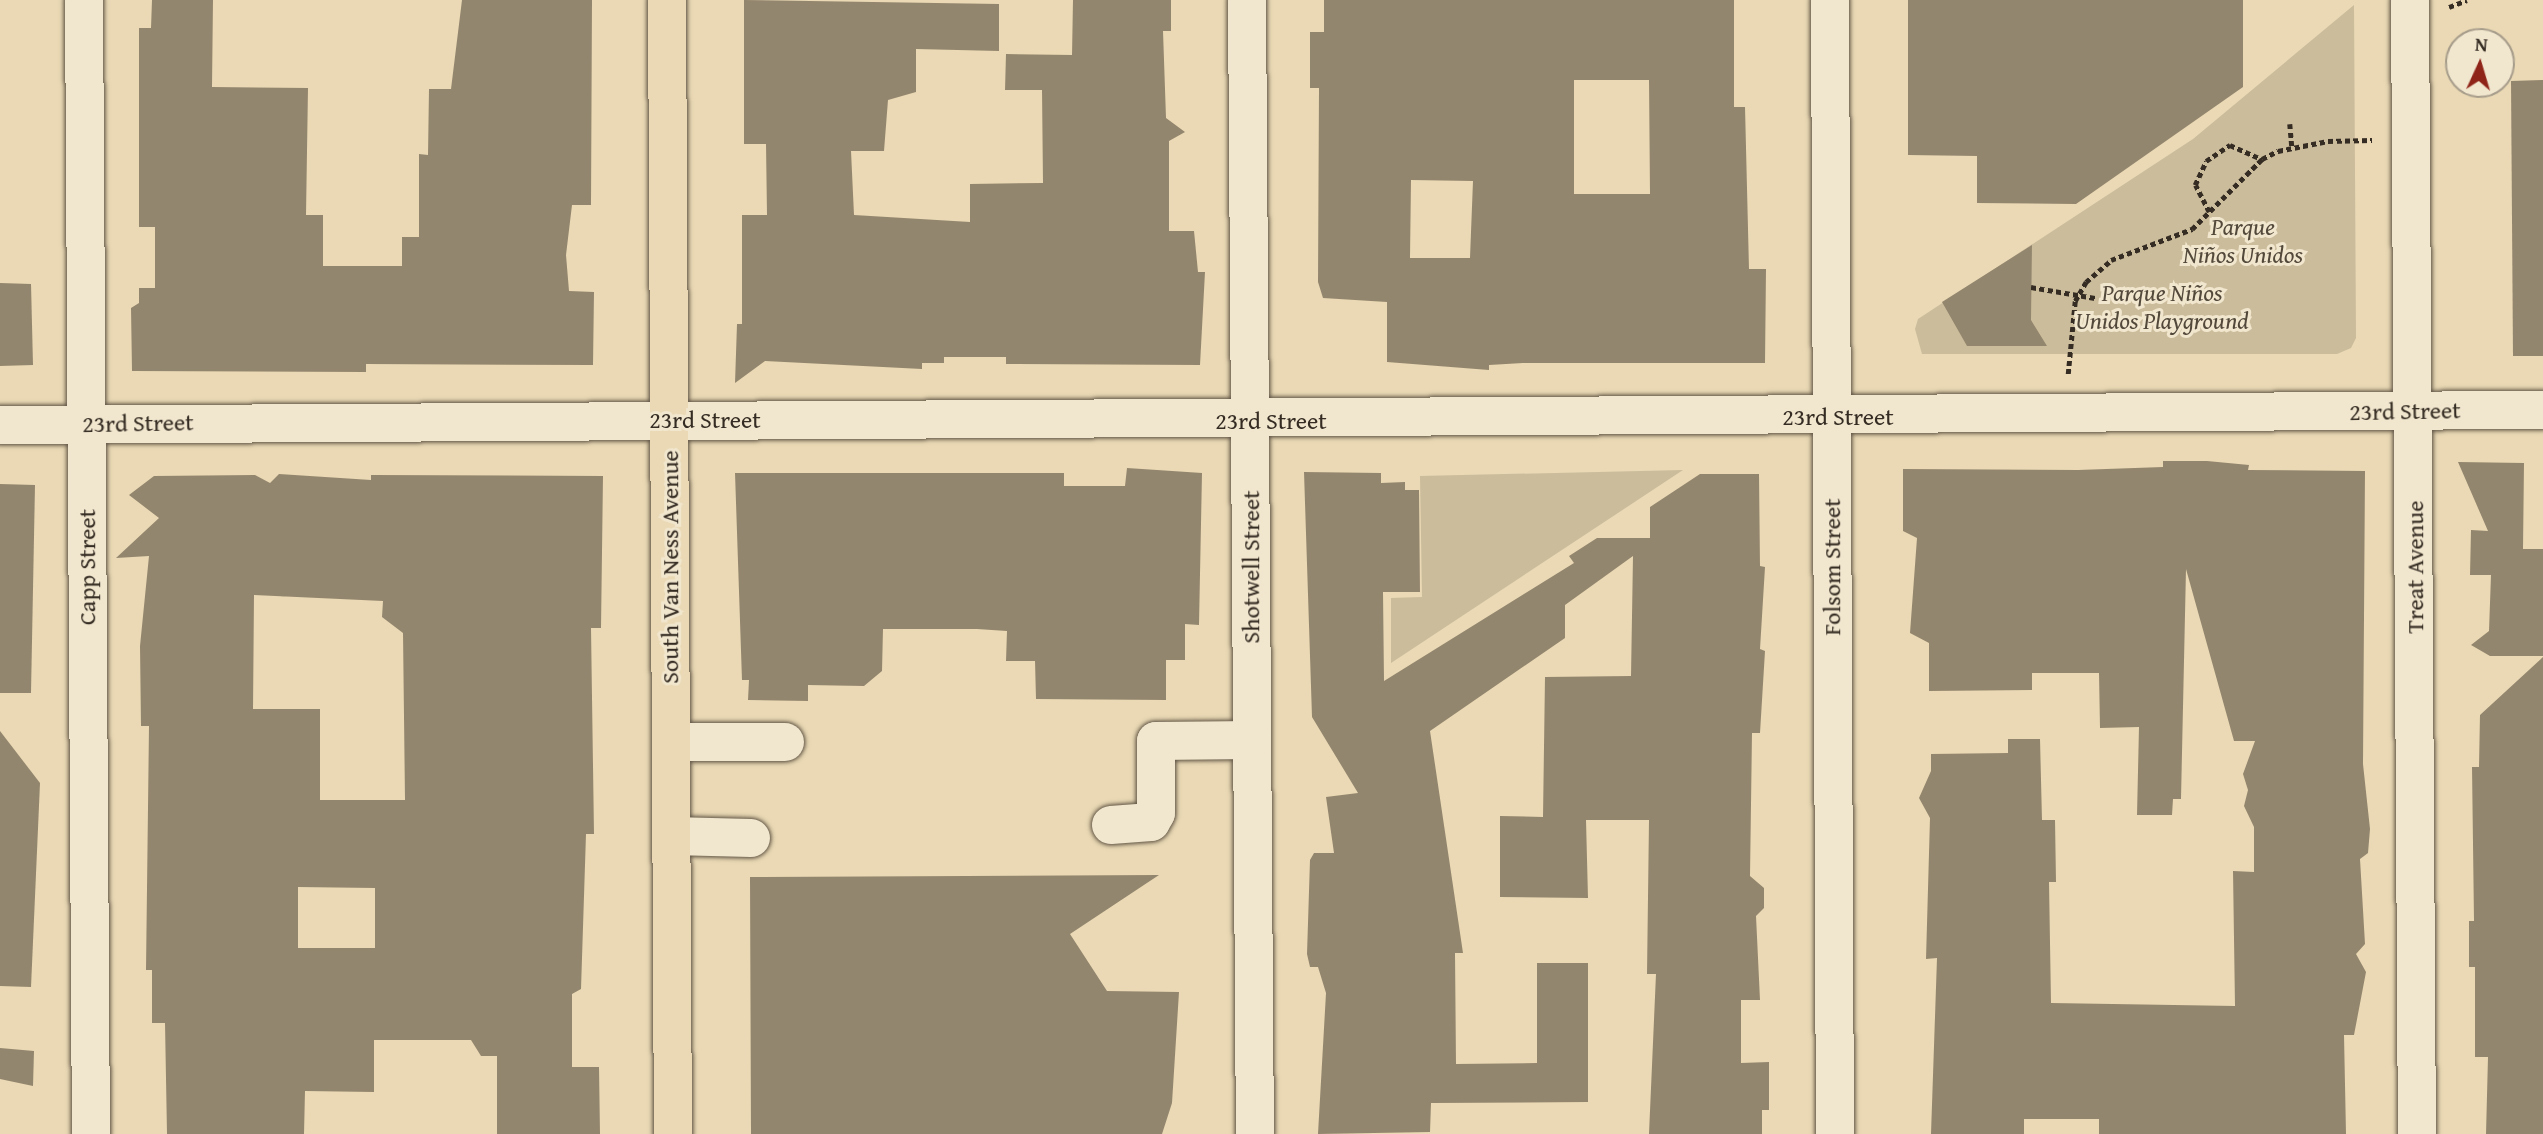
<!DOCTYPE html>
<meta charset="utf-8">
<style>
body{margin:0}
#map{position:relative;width:2543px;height:1134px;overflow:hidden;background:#ead9b4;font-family:"Gentium Book Plus",serif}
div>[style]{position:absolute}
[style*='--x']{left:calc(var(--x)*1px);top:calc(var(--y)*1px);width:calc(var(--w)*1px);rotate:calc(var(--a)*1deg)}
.green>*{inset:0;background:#cbbc9b}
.building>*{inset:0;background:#93866e}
.path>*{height:4.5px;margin-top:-2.25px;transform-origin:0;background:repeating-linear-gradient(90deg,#352c23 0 5px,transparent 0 8.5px)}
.roads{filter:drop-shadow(0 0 2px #625747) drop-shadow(0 0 2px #625747)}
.minor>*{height:38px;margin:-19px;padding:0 19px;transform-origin:19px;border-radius:19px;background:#f1e6ce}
.major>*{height:38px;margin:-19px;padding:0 19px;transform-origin:19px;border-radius:19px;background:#ead9b4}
span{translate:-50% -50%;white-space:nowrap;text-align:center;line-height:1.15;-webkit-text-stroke:6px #f1e6ce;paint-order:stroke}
.park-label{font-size:24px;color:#53493b;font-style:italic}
.street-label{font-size:24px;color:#352c23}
.north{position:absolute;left:2445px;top:28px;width:70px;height:70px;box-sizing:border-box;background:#f1e6ce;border:2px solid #a69c8a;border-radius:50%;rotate:4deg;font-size:19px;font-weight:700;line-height:28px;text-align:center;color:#352c23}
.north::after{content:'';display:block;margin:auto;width:24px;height:32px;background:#8f2418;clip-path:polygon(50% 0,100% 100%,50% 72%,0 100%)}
</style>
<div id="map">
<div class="green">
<div style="clip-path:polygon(2354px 5px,2356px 338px,2351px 348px,2337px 354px,1922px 354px,1915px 329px,1918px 319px,2193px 139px)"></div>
<div style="clip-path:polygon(1683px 470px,1391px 663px,1391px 598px,1422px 597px,1420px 476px)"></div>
</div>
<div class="building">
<div style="clip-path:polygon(152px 0,213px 0,212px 87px,308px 88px,306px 215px,323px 215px,323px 266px,402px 266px,402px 237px,419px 237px,419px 154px,428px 155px,429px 89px,451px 89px,462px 0,592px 0,591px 205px,572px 205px,566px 255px,569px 291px,594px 292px,593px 365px,366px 364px,366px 372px,132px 371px,131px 308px,139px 303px,139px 288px,155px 288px,155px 227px,139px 227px,139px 28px,151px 28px)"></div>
<div style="clip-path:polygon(744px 0,999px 4px,999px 51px,916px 49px,916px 92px,888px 100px,884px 151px,851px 151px,854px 215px,970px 222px,970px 184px,1043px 183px,1042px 90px,1005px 90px,1006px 54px,1072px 55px,1073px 0,1171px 0,1171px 31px,1163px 31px,1166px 118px,1185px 132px,1169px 141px,1169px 231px,1194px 231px,1198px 272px,1205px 272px,1200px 365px,1006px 364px,1006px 357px,944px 357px,944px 363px,922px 363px,922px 369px,765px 361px,735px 383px,737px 324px,742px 324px,742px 215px,767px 215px,766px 144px,744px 144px)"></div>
<div style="clip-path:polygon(evenodd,1324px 0,1734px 0,1734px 107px,1745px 107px,1749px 269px,1766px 269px,1765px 363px,1523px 363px,1489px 365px,1489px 370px,1387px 362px,1387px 302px,1323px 298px,1318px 282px,1319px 88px,1310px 88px,1310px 32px,1324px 32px,1324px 0,1574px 80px,1649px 80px,1650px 194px,1574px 194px,1574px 80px,1324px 0,1411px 180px,1473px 181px,1470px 258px,1410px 258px,1411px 180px)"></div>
<div style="clip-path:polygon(1908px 0,2243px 0,2243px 87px,2076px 204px,1977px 203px,1977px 156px,1908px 155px)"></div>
<div style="clip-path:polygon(2543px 80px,2543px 356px,2513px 356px,2511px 81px)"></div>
<div style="clip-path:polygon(2032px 245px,2031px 320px,2047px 346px,1967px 346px,1942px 302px)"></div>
<div style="clip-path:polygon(0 283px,31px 284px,33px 365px,0 366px)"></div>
<div style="clip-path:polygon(2163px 461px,2207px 461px,2249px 465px,2248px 470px,2365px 471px,2363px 764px,2370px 829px,2368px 853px,2360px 859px,2365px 944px,2356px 954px,2366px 972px,2354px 1035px,2344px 1035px,2346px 1134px,2099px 1134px,2099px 1119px,2024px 1119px,2024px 1134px,1931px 1134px,1937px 958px,1926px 959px,1930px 818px,1919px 798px,1931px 771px,1931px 754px,2008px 753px,2008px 739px,2040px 739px,2042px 820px,2055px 820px,2056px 882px,2049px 882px,2051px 1003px,2235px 1006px,2233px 871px,2254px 872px,2254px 827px,2244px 806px,2248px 790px,2243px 774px,2255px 741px,2234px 741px,2186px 569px,2181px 799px,2173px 799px,2172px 815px,2137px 815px,2139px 727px,2100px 728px,2099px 673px,2032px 673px,2032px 690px,1929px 691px,1929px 643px,1910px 633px,1917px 538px,1903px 531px,1903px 469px,2078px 470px,2163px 467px)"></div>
<div style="clip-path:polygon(2458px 462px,2524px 463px,2523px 549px,2543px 549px,2543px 656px,2490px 656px,2471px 645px,2489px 631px,2491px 575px,2470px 575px,2471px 530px,2488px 531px)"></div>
<div style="clip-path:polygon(1127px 468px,1202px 473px,1199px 625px,1185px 624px,1185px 660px,1166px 660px,1166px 700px,1036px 699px,1035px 661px,1006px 661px,1007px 631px,977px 629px,883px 629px,882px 671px,864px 686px,808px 685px,808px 701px,748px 700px,749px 680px,742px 680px,735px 473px,1064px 473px,1064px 486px,1125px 486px)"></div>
<div style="clip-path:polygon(1304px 472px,1381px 473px,1381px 483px,1405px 482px,1405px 490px,1419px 490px,1420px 592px,1383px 592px,1384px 681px,1574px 563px,1569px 556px,1597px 538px,1650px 538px,1650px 507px,1700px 474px,1759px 474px,1760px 566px,1765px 567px,1760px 649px,1765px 651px,1760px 733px,1752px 733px,1750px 876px,1764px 888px,1764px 908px,1756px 916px,1760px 1000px,1741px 1000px,1741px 1063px,1769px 1062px,1769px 1110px,1762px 1110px,1762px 1134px,1649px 1134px,1656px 974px,1647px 974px,1649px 820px,1586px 820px,1588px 898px,1500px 897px,1500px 816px,1543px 817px,1545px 677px,1631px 676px,1633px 556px,1565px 605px,1565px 638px,1430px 731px,1463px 953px,1455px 953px,1456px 1064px,1537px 1063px,1537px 963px,1588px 963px,1588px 1102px,1431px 1103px,1430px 1132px,1318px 1134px,1326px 993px,1318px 967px,1310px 967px,1307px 954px,1310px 860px,1314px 853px,1334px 853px,1326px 797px,1358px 793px,1312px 717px)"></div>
<div style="clip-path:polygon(evenodd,279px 474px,371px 480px,371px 475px,603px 476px,601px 628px,591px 628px,594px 834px,586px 834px,581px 989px,572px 994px,572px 1067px,599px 1067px,600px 1134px,497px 1134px,497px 1056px,481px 1056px,471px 1040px,374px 1040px,374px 1092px,305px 1091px,304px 1134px,167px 1134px,165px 1023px,152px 1023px,152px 970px,146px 970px,149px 726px,141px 726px,140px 646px,149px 556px,116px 558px,159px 518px,129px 495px,154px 476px,255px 475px,270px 483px,279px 474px,254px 595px,383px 601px,382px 617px,403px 633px,405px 800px,320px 800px,320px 709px,253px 709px,254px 595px,279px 474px,298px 887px,375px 888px,375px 948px,298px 948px,298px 887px)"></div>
<div style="clip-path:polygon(0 484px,35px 485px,31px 693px,0 693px)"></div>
<div style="clip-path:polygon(2543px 657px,2543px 1134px,2486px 1134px,2488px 1057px,2475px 1057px,2475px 967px,2469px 967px,2469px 921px,2474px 921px,2472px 767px,2479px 767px,2480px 715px)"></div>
<div style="clip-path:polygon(0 731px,40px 783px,31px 987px,0 986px)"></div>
<div style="clip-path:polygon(1159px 875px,1070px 934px,1107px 991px,1179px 992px,1172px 1103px,1162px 1134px,751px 1134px,750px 877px)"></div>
<div style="clip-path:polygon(0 1048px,34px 1051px,33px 1086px,0 1079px)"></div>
</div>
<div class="path">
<div style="--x:2449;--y:7;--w:19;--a:-21"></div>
<div style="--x:2290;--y:124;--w:24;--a:85"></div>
<div style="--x:2209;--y:212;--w:30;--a:-117"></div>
<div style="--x:2195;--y:185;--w:26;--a:-65"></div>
<div style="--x:2206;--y:161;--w:29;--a:-34"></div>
<div style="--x:2230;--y:145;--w:35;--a:24"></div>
<div style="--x:2031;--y:287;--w:65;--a:9.8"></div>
<div style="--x:2068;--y:374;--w:73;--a:-84.5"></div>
<div style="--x:2075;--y:301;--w:22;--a:-60"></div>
<div style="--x:2086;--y:282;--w:33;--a:-41"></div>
<div style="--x:2111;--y:260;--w:87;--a:-20.9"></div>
<div style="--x:2192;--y:229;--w:99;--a:-45"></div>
<div style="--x:2262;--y:159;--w:18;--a:-27"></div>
<div style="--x:2278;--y:151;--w:51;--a:-11.3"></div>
<div style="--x:2328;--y:141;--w:44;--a:-1.3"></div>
</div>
<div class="roads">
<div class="minor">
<div style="--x:84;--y:0;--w:1134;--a:89.65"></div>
<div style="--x:1247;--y:0;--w:1134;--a:89.6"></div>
<div style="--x:1830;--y:0;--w:1134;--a:89.75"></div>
<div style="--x:2410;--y:0;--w:1134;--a:89.65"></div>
<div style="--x:0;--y:425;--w:2543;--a:-0.34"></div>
<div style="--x:671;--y:742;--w:114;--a:0"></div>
<div style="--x:1111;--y:825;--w:40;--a:-4.3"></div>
<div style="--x:1151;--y:822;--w:10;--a:-61"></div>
<div style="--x:1156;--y:813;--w:72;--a:-90"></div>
<div style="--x:1156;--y:741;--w:96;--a:-0.6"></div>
<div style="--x:672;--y:836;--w:79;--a:1.5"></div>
</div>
<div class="major">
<div style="--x:667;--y:0;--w:1134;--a:89.7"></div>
</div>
</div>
<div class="park-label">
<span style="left:2243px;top:241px">Parque<br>Niños Unidos</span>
<span style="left:2162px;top:307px">Parque Niños<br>Unidos Playground</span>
</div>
<div class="street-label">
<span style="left:2405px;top:411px;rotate:-1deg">23rd Street</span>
<span style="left:1838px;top:417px">23rd Street</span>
<span style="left:705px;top:420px">23rd Street</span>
<span style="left:1271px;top:421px">23rd Street</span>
<span style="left:138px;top:423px;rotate:-1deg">23rd Street</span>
<span style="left:87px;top:567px;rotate:-90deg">Capp Street</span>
<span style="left:670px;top:567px;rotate:-90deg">South Van Ness Avenue</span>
<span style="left:1251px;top:567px;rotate:-90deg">Shotwell Street</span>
<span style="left:1832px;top:567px;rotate:-90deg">Folsom Street</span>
<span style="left:2415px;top:567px;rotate:-90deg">Treat Avenue</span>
</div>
<div class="north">N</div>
</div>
